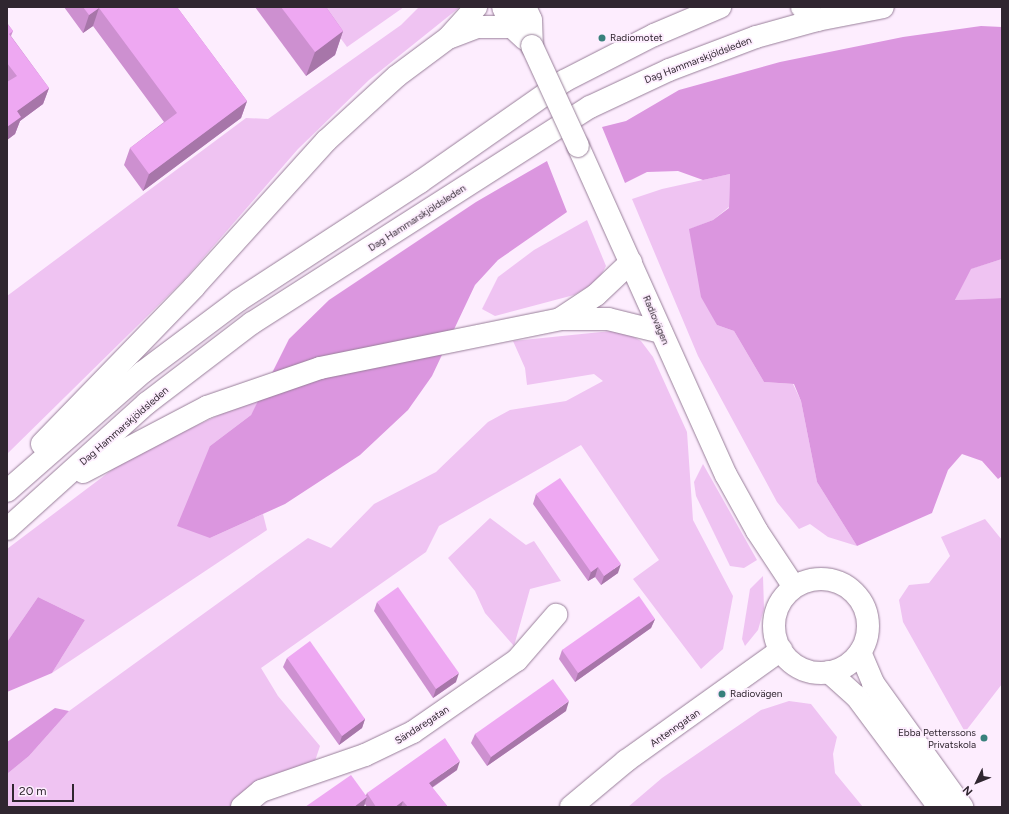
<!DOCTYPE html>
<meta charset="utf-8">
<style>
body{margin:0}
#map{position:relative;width:1009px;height:814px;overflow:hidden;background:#fdedfe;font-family:Figtree,sans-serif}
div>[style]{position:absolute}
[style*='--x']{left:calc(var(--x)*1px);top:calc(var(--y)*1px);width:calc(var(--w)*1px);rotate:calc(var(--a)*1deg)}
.green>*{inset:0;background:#efc3f2}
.forest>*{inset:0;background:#db96df}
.roads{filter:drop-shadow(0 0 1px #987f99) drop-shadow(0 0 1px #987f99)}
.minor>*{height:22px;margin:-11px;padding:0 11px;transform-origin:11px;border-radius:11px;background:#fff}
.minor>.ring{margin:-11px;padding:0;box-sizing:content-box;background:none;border:22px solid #fff;border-radius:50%}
.major>*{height:22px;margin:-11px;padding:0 11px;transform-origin:11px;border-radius:11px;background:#fff}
.bridges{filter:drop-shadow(0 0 1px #987f99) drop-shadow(0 0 1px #987f99)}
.minor-bridge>*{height:22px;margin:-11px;padding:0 11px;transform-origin:11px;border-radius:11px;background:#fff}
.wall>*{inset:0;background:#cd90d0}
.shaded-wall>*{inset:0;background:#a776a9}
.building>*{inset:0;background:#eea8f2}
.dots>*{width:11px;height:11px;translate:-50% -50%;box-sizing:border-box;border:2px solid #fdedfe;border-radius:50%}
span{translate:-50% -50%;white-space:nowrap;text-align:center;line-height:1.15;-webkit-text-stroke:3.5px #fdedfe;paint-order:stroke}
.poi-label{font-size:10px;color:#302630}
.left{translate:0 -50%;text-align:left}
.right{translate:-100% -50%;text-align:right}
.street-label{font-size:10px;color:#302630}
.frame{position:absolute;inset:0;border:8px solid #302630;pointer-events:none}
.north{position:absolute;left:957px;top:762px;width:40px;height:40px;-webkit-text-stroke:3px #fdedfe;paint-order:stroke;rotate:227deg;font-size:11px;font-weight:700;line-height:16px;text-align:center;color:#302630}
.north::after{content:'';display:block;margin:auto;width:14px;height:18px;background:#302630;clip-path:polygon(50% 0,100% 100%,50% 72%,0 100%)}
.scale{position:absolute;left:12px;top:784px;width:62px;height:18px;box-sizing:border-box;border:2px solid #302630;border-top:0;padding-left:5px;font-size:12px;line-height:14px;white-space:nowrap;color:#302630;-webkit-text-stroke:3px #fdedfe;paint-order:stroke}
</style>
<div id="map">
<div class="green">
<div style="clip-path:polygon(318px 7px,404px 7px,347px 47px)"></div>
<div style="clip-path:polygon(419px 7px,460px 7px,369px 80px,298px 149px,184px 280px,7px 454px,7px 296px,246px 118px,268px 119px,401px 25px)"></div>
<div style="clip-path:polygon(730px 174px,729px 207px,713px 220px,690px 229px,717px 325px,734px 331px,764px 382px,793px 384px,801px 401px,817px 482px,857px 546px,828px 537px,810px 524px,799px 529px,777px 502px,698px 356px,632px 199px,662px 189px)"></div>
<div style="clip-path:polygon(587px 220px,606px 266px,598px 281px,574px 295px,495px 316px,482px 309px,498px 277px,534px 250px)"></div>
<div style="clip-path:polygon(1002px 259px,1002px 298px,955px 300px,970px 269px)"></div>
<div style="clip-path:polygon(621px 330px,641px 341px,653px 357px,687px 432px,693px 520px,733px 596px,723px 649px,701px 669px,633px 579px,659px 560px,581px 445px,439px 526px,426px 552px,261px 668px,278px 696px,320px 746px,315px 761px,233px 802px,231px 807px,7px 807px,7px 774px,29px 756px,69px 711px,308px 538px,331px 548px,374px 504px,436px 472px,488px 422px,510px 410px,566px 401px,603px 381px,594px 374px,527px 385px,525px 368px,513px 341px)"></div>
<div style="clip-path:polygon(262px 395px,251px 415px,210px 446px,210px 538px,263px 514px,267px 530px,52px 673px,85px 620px,38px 597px,7px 642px,7px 549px,129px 457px)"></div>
<div style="clip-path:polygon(703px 464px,757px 560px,744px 568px,730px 566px,696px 496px,694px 482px)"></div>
<div style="clip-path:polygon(490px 518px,526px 545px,534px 541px,561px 581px,530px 589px,514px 646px,485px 613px,475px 591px,448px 558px)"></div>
<div style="clip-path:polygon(985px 519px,1002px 540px,1002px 684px,965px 732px,903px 622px,899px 600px,909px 585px,929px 583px,950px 556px,941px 537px)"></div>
<div style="clip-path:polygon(763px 576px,764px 609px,758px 630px,745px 646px,742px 639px,750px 589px)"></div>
<div style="clip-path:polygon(789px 701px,811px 704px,837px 737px,833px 754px,835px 773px,863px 807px,628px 807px,662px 778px,761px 710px)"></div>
</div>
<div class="forest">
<div style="clip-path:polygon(981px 26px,1002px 27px,1002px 259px,971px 269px,955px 300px,1002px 298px,1002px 476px,998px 479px,982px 461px,962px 454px,948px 470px,932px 513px,857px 546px,817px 482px,801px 401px,794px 384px,764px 382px,734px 331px,717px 325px,701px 297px,689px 229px,713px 220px,729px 208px,730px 174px,703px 180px,678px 171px,647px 172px,625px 183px,602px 127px,626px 121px,679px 90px,780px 62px,903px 37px)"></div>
<div style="clip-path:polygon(547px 161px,567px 212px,498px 260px,475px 285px,432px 376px,408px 410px,360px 455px,285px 504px,210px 538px,177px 526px,210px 446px,251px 415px,289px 339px,329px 300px,476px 202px)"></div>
<div style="clip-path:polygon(38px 597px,85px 620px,52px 673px,7px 692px,7px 642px)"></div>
<div style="clip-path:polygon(55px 708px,69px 711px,29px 756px,7px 774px,7px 742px)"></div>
</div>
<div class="roads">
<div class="minor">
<div style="--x:503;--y:7;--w:22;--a:66"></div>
<div style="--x:512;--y:27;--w:18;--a:43"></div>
<div style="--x:525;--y:7;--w:14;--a:65"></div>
<div style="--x:531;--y:20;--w:26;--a:88"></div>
<div style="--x:802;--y:7;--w:20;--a:41"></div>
<div style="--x:578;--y:146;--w:361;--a:65.8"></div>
<div style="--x:726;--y:475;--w:64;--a:61"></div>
<div style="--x:757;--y:531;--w:67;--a:56.5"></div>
<div class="ring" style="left:774px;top:579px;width:72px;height:72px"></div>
<div style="--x:860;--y:652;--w:34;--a:67"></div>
<div style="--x:873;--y:683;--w:153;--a:54.3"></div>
<div style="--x:829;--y:672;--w:36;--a:42"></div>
<div style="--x:856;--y:696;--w:139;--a:53.2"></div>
<div style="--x:242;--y:807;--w:25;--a:-40"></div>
<div style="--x:261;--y:791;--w:110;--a:-19.1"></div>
<div style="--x:365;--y:755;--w:53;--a:-25.6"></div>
<div style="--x:413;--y:732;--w:126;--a:-34.7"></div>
<div style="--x:517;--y:660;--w:60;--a:-49.1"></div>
<div style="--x:571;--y:807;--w:72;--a:-39.9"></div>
<div style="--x:626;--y:761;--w:191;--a:-35.6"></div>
</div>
<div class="major">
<div style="--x:451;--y:37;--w:28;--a:-21"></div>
<div style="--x:477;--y:27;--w:35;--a:0"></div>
<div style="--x:512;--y:27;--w:21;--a:25"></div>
<div style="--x:560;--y:319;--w:43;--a:-33.7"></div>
<div style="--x:596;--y:295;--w:48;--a:-43.3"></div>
<div style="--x:42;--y:444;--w:219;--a:-45.9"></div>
<div style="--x:194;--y:287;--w:197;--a:-47.9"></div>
<div style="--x:326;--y:141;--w:96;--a:-42.5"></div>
<div style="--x:397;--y:76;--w:64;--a:-36.7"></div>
<div style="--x:448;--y:38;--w:42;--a:-47.9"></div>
<div style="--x:83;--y:472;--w:140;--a:-27.7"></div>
<div style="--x:207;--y:407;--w:120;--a:-19"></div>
<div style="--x:320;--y:368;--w:245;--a:-11.5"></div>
<div style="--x:560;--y:319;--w:48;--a:0"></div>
<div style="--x:608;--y:319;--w:55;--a:13.8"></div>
<div style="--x:7;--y:491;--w:181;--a:-41.2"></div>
<div style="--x:143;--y:372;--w:120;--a:-36.9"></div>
<div style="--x:239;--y:300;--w:216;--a:-33.1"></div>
<div style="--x:420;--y:182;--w:176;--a:-35"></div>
<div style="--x:564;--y:81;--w:101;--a:-27.1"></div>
<div style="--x:654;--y:35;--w:72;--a:-23"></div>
<div style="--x:7;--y:529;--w:188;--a:-42"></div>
<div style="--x:147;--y:403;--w:132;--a:-37.3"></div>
<div style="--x:252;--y:323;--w:401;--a:-32.6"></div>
<div style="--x:590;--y:107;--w:87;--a:-25.1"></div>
<div style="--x:669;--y:70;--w:93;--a:-20.8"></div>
<div style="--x:756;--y:37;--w:63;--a:-15.6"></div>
<div style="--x:817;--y:20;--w:67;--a:-11.1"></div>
</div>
</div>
<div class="bridges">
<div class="minor-bridge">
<div style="--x:532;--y:46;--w:110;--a:65.3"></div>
</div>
</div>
<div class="wall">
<div style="clip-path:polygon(64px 7px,177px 7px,247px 101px,241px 118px,143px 191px,124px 165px,130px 148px,164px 122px,93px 26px,83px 33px)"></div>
<div style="clip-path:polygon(255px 7px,326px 7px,343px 31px,335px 55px,306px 76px)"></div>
<div style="clip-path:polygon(7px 23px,13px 31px,11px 36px,49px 88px,43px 104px,20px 121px,15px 134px,7px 140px)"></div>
<div style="clip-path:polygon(536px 494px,618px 573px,601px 585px,595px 577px,588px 581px,533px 504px)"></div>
<div style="clip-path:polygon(377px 602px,456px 682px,433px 698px,374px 611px)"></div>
<div style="clip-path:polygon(655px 619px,651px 628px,575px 682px,559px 659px,562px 650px)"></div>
<div style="clip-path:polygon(287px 658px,365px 719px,362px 728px,339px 745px,283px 667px)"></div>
<div style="clip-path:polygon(566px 711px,487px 766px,471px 743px,475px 734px)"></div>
<div style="clip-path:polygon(457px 770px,432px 788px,448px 807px,367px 807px,365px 804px,364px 806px,363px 807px,305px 807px,366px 795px,367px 793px)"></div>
</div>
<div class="shaded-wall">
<div style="clip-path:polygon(99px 8px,93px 26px,83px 33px,89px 15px)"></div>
<div style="clip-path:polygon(343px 31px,335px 55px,306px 76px,315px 52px)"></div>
<div style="clip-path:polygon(49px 88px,43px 104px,20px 121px,15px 134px,7px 140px,7px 127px,17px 111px)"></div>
<div style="clip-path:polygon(247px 101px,241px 118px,143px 191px,149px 174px)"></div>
<div style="clip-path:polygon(621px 564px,618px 573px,601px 585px,604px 576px)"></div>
<div style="clip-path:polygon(598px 567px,595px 577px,588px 581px,591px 572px)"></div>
<div style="clip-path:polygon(655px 619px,651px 628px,575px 682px,578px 673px)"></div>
<div style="clip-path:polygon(459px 673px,456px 682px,433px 698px,436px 689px)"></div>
<div style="clip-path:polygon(569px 701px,566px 711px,487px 766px,491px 757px)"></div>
<div style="clip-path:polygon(365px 719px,362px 728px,339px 745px,342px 736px)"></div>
<div style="clip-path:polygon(460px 761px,457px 770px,425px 792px,429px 783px)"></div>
<div style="clip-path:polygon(367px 797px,364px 806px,363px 807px,354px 807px)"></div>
<div style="clip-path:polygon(403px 801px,401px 807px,395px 807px)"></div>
</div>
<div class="building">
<div style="clip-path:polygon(83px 7px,177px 7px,247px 101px,149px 174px,130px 148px,177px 113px,99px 8px,89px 15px)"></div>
<div style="clip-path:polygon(281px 7px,326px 7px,343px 31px,315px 52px)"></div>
<div style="clip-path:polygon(7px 23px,13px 31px,9px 34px,49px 88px,17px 111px,21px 117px,7px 127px,7px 82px,17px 76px,7px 63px)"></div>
<div style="clip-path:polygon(560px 478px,621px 564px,604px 576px,598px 567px,591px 572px,536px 494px)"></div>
<div style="clip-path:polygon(398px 587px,459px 673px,436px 689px,377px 602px)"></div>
<div style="clip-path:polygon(639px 596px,655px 619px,578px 673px,562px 650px)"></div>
<div style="clip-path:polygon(310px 641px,365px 719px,342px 736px,287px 658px)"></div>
<div style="clip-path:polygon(553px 679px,569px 701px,491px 757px,475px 734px)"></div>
<div style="clip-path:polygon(445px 738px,460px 761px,429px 783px,448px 807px,408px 807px,403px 801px,395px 807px,376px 807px,367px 793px)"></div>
<div style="clip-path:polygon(351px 775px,367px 797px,354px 807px,305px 807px)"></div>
</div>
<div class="dots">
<div style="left:602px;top:38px;background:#38807c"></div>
<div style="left:722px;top:694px;background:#38807c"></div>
<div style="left:984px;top:738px;background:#38807c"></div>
</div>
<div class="poi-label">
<span class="left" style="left:610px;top:38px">Radiomotet</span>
<span class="left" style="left:730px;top:694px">Radiovägen</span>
<span class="right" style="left:976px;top:738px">Ebba Petterssons<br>Privatskola</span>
</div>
<div class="street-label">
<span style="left:698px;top:60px;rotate:-21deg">Dag Hammarskjöldsleden</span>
<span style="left:417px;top:218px;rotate:-33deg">Dag Hammarskjöldsleden</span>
<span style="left:656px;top:320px;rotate:67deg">Radiovägen</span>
<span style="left:124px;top:426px;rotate:-41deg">Dag Hammarskjöldsleden</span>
<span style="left:422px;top:725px;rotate:-33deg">Sändaregatan</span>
<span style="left:675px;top:728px;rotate:-35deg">Antenngatan</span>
</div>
<div class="frame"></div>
<div class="north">N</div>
<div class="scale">20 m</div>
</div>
